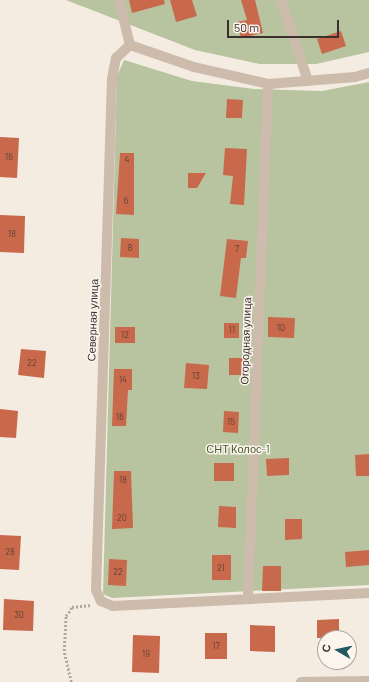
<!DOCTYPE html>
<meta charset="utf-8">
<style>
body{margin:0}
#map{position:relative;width:369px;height:682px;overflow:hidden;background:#f4ebe1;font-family:Barlow,sans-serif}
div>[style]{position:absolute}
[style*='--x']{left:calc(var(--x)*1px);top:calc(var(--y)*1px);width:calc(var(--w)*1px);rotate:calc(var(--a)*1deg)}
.green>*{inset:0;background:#b8c4a0}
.building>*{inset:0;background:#c8694b}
.path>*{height:2.5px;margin-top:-1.25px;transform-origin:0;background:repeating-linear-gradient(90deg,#b9a596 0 2px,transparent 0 4px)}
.minor>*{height:10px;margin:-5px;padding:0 5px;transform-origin:5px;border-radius:5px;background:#cdbbac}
span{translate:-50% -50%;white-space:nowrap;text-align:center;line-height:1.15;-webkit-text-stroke:3px #fbf5ee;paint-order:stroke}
.number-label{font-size:9px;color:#5e3e33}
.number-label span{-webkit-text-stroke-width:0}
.street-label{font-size:11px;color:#3b302b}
.park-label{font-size:11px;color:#4a5a2e}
.north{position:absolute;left:317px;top:630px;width:40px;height:40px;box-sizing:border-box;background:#fbf5ee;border:1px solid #aea6a0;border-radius:50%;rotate:279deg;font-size:11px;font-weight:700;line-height:16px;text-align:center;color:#3b302b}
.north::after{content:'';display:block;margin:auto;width:14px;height:18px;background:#1f5a5e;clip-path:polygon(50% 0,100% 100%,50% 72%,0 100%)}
.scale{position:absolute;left:227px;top:20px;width:112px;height:18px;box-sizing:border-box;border:2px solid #3b302b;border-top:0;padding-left:5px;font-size:12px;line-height:14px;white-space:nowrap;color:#3b302b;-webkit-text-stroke:3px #fbf5ee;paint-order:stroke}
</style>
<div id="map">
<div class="green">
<div style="clip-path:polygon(66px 0,369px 0,369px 52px,316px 64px,260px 64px,195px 50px)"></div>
<div style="clip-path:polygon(124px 60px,192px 81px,254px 89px,322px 91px,369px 82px,369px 585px,112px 598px,103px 594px,117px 76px)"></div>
</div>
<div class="building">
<div style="clip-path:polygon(129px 0,164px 0,165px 4px,132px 13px)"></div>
<div style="clip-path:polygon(170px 0,192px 0,197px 16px,176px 22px)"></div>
<div style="clip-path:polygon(241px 0,255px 0,263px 33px,241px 38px,237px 22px,247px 20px)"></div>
<div style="clip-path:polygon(341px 31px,346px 46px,322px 54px,317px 39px)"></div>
<div style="clip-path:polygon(227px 99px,243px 100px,242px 118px,226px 118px)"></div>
<div style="clip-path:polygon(0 137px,19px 138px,17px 178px,0 177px)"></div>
<div style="clip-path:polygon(225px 148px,247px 149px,244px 205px,230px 204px,233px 176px,223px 175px)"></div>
<div style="clip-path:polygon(120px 153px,134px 153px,134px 215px,116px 214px)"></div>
<div style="clip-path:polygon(188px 173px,206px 173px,197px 188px,188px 188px)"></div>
<div style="clip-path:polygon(0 215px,25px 216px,24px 253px,0 252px)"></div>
<div style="clip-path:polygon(121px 238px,139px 239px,139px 258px,120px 257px)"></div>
<div style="clip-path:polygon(227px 239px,248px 241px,246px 258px,241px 258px,236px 298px,220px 296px)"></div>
<div style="clip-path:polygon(268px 317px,295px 318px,294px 338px,268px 337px)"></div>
<div style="clip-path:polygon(224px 323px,239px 323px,239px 338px,224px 338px)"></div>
<div style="clip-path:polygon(115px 327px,135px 327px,135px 343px,115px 343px)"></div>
<div style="clip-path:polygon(21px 349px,46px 351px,44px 378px,18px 375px)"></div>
<div style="clip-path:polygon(229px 358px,246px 358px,246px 375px,229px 375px)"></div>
<div style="clip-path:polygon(186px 363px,209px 365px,207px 389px,184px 388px)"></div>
<div style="clip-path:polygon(114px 369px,132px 369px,132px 390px,128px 390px,126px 426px,112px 426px)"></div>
<div style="clip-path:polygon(0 409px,18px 411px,16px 438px,0 437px)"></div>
<div style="clip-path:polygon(224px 411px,239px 412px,238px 433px,223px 432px)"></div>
<div style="clip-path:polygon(369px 454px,369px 476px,356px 476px,355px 455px)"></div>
<div style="clip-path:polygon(289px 458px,289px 475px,267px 476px,266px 459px)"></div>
<div style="clip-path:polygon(214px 463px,234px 463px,234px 481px,214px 481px)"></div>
<div style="clip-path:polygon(114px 471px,131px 471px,133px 528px,112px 529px)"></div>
<div style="clip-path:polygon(219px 506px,236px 507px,236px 528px,218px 527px)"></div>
<div style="clip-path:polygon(285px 519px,302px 519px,302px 539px,285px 540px)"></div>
<div style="clip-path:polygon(0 535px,21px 536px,19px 570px,0 569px)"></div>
<div style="clip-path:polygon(369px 550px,369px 565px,346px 567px,345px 552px)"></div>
<div style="clip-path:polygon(212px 555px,231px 555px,231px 580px,212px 580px)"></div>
<div style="clip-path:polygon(109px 559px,127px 560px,126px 586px,108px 585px)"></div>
<div style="clip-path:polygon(263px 566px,281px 566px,281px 591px,262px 591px)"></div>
<div style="clip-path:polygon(4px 599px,34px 601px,33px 631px,3px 630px)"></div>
<div style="clip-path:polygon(339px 619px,339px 638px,317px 638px,317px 620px)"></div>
<div style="clip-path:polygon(250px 625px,275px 626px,275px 652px,250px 651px)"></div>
<div style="clip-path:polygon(205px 633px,227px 633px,227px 659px,205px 659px)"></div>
<div style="clip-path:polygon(133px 635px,160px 636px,159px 673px,132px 672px)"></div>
</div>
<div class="path">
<div style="--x:71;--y:682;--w:32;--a:-103"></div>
<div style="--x:64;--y:651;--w:35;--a:-87"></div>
<div style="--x:66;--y:616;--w:11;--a:-56"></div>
<div style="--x:72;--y:607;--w:19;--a:-6"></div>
</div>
<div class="minor">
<div style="--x:119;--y:0;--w:46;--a:76.3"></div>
<div style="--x:281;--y:0;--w:85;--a:71.6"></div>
<div style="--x:130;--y:45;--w:19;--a:137"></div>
<div style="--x:116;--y:58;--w:21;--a:101"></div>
<div style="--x:112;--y:79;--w:511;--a:91.79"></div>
<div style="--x:96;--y:590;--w:12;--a:66"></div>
<div style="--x:101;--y:601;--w:13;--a:23"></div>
<div style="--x:113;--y:606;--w:256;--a:-2.9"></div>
<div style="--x:130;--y:45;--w:68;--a:19"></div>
<div style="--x:194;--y:67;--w:76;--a:12.9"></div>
<div style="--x:268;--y:84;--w:87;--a:-4.6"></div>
<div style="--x:355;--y:77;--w:15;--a:-16"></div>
<div style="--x:248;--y:599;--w:515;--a:-87.78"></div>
<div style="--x:301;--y:682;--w:68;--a:-0.8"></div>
</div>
<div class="number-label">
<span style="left:9px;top:157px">16</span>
<span style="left:127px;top:160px">4</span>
<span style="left:126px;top:201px">6</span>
<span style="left:12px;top:234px">18</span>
<span style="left:130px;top:248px">8</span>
<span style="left:237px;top:249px">7</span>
<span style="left:281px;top:328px">10</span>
<span style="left:232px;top:330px">11</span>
<span style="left:125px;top:335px">12</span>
<span style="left:32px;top:363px">22</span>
<span style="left:196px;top:376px">13</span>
<span style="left:123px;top:380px">14</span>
<span style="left:120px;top:417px">16</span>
<span style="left:231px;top:422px">15</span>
<span style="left:123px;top:480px">18</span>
<span style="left:122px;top:518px">20</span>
<span style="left:10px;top:552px">28</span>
<span style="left:221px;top:568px">21</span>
<span style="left:118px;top:572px">22</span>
<span style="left:19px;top:615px">30</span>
<span style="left:216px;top:646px">17</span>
<span style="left:146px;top:654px">19</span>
</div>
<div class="street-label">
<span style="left:93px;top:320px;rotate:-88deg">Северная улица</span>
<span style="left:246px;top:341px;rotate:-88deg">Огородная улица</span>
</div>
<div class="park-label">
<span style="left:238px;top:449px">СНТ Колос-1</span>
</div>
<div class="north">С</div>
<div class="scale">50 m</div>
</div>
